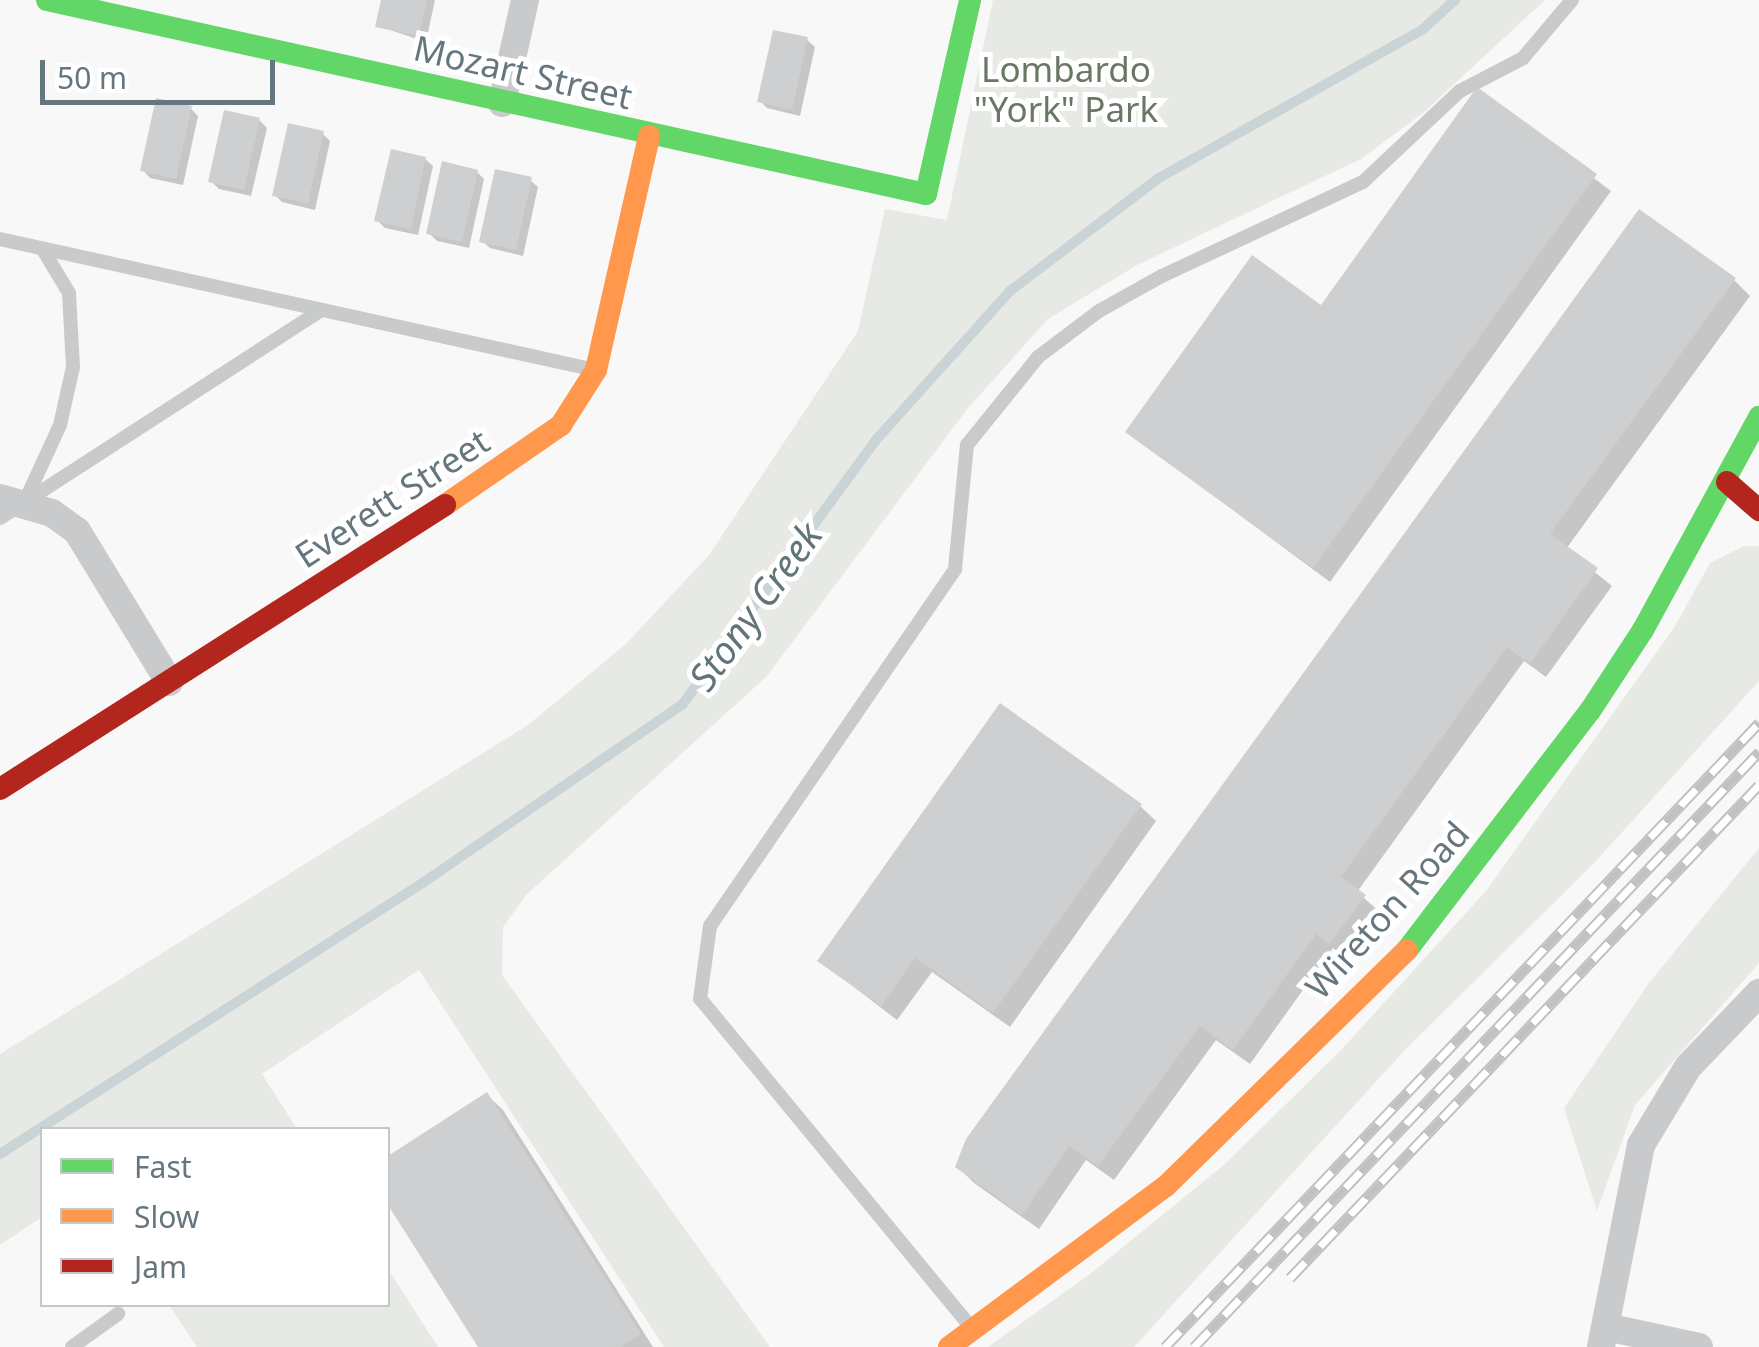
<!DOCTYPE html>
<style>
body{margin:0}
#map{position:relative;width:1759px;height:1347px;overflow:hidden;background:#f8f8f8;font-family:"Noto Sans",sans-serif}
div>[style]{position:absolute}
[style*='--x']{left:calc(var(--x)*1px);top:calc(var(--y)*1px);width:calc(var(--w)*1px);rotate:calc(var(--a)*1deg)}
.green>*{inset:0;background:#e7e9e5}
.shadow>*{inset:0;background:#0003}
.stream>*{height:10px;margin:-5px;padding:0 5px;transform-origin:5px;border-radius:5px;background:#cad3d5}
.building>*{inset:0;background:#cdcfd0}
.lane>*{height:14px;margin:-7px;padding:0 7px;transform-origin:7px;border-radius:7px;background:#c9cacb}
.street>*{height:28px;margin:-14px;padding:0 14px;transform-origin:14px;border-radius:14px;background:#c9cacb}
.fast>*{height:22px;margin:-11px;padding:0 11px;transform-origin:11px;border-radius:11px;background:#63d668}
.slow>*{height:22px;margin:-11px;padding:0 11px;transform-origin:11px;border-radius:11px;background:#ff974d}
.jam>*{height:22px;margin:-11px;padding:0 11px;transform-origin:11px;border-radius:11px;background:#b3261e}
.rail>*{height:11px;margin-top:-5.5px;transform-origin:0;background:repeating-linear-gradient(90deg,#fff 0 22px,#bfc1c2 0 44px);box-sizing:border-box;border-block:2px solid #bfc1c2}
span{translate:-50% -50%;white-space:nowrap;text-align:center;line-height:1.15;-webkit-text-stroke:10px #fff;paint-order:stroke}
.park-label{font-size:35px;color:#697765}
.street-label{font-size:35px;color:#66767f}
.water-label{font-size:38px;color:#617478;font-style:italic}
.legend{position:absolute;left:40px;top:1127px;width:350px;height:180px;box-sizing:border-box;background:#fff;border:2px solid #c2c8cc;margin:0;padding:12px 18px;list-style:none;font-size:30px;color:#66767f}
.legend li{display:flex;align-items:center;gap:20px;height:50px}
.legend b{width:50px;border:2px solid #c2c8cc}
.scale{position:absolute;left:40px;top:60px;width:235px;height:45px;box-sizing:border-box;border:5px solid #66767f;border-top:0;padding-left:12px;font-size:30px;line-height:35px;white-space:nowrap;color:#66767f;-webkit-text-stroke:8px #fff;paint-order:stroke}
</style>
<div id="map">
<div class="green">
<div style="clip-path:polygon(993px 0,1545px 0,1423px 113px,1361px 159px,1137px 265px,1048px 319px,968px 408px,767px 676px,526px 895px,503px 927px,502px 975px,770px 1347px,664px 1347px,419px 970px,262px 1074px,297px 1129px,42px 1130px,42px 1217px,0 1245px,0 1054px,528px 725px,626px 644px,709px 555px,858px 331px,885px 209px,947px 220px)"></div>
<div style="clip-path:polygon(1744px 546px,1759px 546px,1759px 681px,1596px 861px,1403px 1052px,1134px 1347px,988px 1347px,1090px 1274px,1225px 1164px,1341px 1050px,1486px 891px,1674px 628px,1710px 563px)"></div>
<div style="clip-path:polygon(1759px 848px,1759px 963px,1635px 1105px,1597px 1211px,1564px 1108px,1649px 983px)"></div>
<div style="clip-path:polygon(388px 1269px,438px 1347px,197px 1347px,169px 1305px,388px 1304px)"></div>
</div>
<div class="shadow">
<div style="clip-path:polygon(384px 0,435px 0,426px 42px,378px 26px)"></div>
<div style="clip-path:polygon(807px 40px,815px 47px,800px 116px,767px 108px,760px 101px)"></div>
<div style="clip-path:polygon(1478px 91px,1611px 191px,1330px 582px,1128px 432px,1321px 308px)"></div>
<div style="clip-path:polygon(191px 109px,198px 116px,183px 185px,150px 178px,143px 170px)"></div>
<div style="clip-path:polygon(259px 120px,267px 128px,251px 196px,219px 189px,211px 181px)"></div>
<div style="clip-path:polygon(323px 134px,330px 141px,315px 210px,282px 202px,275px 195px)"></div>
<div style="clip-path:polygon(425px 159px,433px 166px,418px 235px,385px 228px,377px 220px)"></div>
<div style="clip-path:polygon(477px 172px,484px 179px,469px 248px,437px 241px,429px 233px)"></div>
<div style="clip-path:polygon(530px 180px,538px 187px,523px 256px,490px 248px,482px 241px)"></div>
<div style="clip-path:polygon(1734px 280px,1750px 296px,1566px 549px,1612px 586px,1546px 677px,1524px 661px,1357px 892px,1380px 912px,1346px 958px,1333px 948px,1250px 1064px,1216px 1040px,1114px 1180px,1086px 1160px,1039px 1229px,974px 1183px,958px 1167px)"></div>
<div style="clip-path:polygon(1140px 806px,1156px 821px,1010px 1027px,932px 972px,897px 1020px,820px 961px)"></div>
<div style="clip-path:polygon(487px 1095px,503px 1110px,653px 1347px,481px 1347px,388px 1200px,388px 1159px)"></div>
</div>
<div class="stream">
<div style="--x:0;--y:1154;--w:504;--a:-32.68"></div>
<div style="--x:424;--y:882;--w:313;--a:-34.5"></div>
<div style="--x:682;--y:705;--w:327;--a:-53.8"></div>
<div style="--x:875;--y:441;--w:202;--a:-48"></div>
<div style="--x:1010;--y:291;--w:187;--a:-37.2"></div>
<div style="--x:1159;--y:178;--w:302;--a:-29.4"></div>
<div style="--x:1422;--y:30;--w:45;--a:-42.3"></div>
</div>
<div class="building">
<div style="clip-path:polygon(381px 0,427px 0,419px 36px,375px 27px)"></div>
<div style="clip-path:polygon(773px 30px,808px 37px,792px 110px,757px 102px)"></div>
<div style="clip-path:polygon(1477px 87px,1597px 174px,1313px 568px,1125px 432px,1252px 255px,1321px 305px)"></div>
<div style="clip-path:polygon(156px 98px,192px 106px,176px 179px,140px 171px)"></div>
<div style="clip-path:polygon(224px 110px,260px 118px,244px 190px,208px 182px)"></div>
<div style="clip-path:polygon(288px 123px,324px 131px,308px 203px,272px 196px)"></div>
<div style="clip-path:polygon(391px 149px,426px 157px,411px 229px,374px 221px)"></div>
<div style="clip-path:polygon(442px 161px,478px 170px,462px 242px,426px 234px)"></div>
<div style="clip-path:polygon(495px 169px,532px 177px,516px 250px,479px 242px)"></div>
<div style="clip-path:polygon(1639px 209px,1736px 278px,1550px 534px,1598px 568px,1530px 664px,1507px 647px,1341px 877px,1366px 895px,1329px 944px,1316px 934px,1233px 1050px,1200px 1026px,1098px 1166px,1069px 1146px,1022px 1215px,955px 1167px,966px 1139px)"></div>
<div style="clip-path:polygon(1000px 703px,1142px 804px,993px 1013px,915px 958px,881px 1006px,817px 961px)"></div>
<div style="clip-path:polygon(487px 1092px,641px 1334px,621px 1347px,478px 1347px,388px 1205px,388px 1156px)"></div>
</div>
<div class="lane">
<div style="--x:0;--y:239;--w:605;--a:12.41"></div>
<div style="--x:26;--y:499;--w:81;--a:-65.3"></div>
<div style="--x:60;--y:425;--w:59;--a:-77.4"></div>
<div style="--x:73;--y:367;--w:74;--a:-93.1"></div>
<div style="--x:69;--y:293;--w:52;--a:-121"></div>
<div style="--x:0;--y:518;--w:383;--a:-32.9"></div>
<div style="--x:970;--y:1326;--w:424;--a:-129.5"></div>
<div style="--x:700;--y:999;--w:74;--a:-82.2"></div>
<div style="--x:710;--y:926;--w:433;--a:-55.5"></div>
<div style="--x:955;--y:569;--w:125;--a:-84.5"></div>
<div style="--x:967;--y:445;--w:113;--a:-51.1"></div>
<div style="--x:1038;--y:357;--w:76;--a:-37"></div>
<div style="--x:1099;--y:311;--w:72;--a:-29.1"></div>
<div style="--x:1162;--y:276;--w:222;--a:-25.1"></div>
<div style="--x:1363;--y:182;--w:133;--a:-43.2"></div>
<div style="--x:1460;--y:91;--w:71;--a:-27.6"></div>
<div style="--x:1523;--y:58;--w:76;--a:-49.8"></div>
<div style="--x:72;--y:1347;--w:57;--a:-35.7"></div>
</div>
<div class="street">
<div style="--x:502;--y:103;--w:106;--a:-77.4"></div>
<div style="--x:0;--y:498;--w:54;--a:16.1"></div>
<div style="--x:52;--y:513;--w:31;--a:36"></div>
<div style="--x:77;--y:531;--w:177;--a:58.6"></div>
<div style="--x:1606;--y:1327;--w:95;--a:12.1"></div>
<div style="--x:1601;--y:1347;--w:206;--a:-78.8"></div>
<div style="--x:1641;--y:1145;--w:91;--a:-58.9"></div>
<div style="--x:1688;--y:1067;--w:103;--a:-46.2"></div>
</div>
<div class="fast">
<div style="--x:47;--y:0;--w:900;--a:12.45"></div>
<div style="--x:926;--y:194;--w:199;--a:-77.2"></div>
<div style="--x:1407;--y:950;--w:301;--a:-52.6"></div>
<div style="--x:1590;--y:711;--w:97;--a:-56.8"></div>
<div style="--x:1643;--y:630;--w:243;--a:-61.4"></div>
</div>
<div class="slow">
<div style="--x:445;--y:505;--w:141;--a:-34.6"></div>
<div style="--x:561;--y:425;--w:65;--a:-57.5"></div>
<div style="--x:596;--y:370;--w:240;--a:-77.2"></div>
<div style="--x:949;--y:1347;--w:270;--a:-36.6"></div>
<div style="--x:1166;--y:1186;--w:337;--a:-44.4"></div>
</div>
<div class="jam">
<div style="--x:1727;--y:482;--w:43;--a:41.2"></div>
<div style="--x:0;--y:789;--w:528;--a:-32.55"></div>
</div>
<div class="rail">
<div style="--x:1290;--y:1278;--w:680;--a:-46.43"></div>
<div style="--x:1165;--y:1347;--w:862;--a:-46.41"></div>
<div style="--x:1194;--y:1347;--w:821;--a:-46.48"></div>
</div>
<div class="park-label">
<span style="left:1066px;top:89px">Lombardo<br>"York" Park</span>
</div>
<div class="street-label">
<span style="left:523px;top:72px;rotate:13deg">Mozart Street</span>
<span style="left:392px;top:498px;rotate:-33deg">Everett Street</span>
<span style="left:1387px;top:910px;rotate:-48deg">Wireton Road</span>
</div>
<div class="water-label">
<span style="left:755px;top:606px;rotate:-54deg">Stony Creek</span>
</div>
<ul class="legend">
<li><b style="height:12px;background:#63d668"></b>Fast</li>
<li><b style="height:12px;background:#ff974d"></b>Slow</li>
<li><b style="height:12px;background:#b3261e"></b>Jam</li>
</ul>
<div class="scale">50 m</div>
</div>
